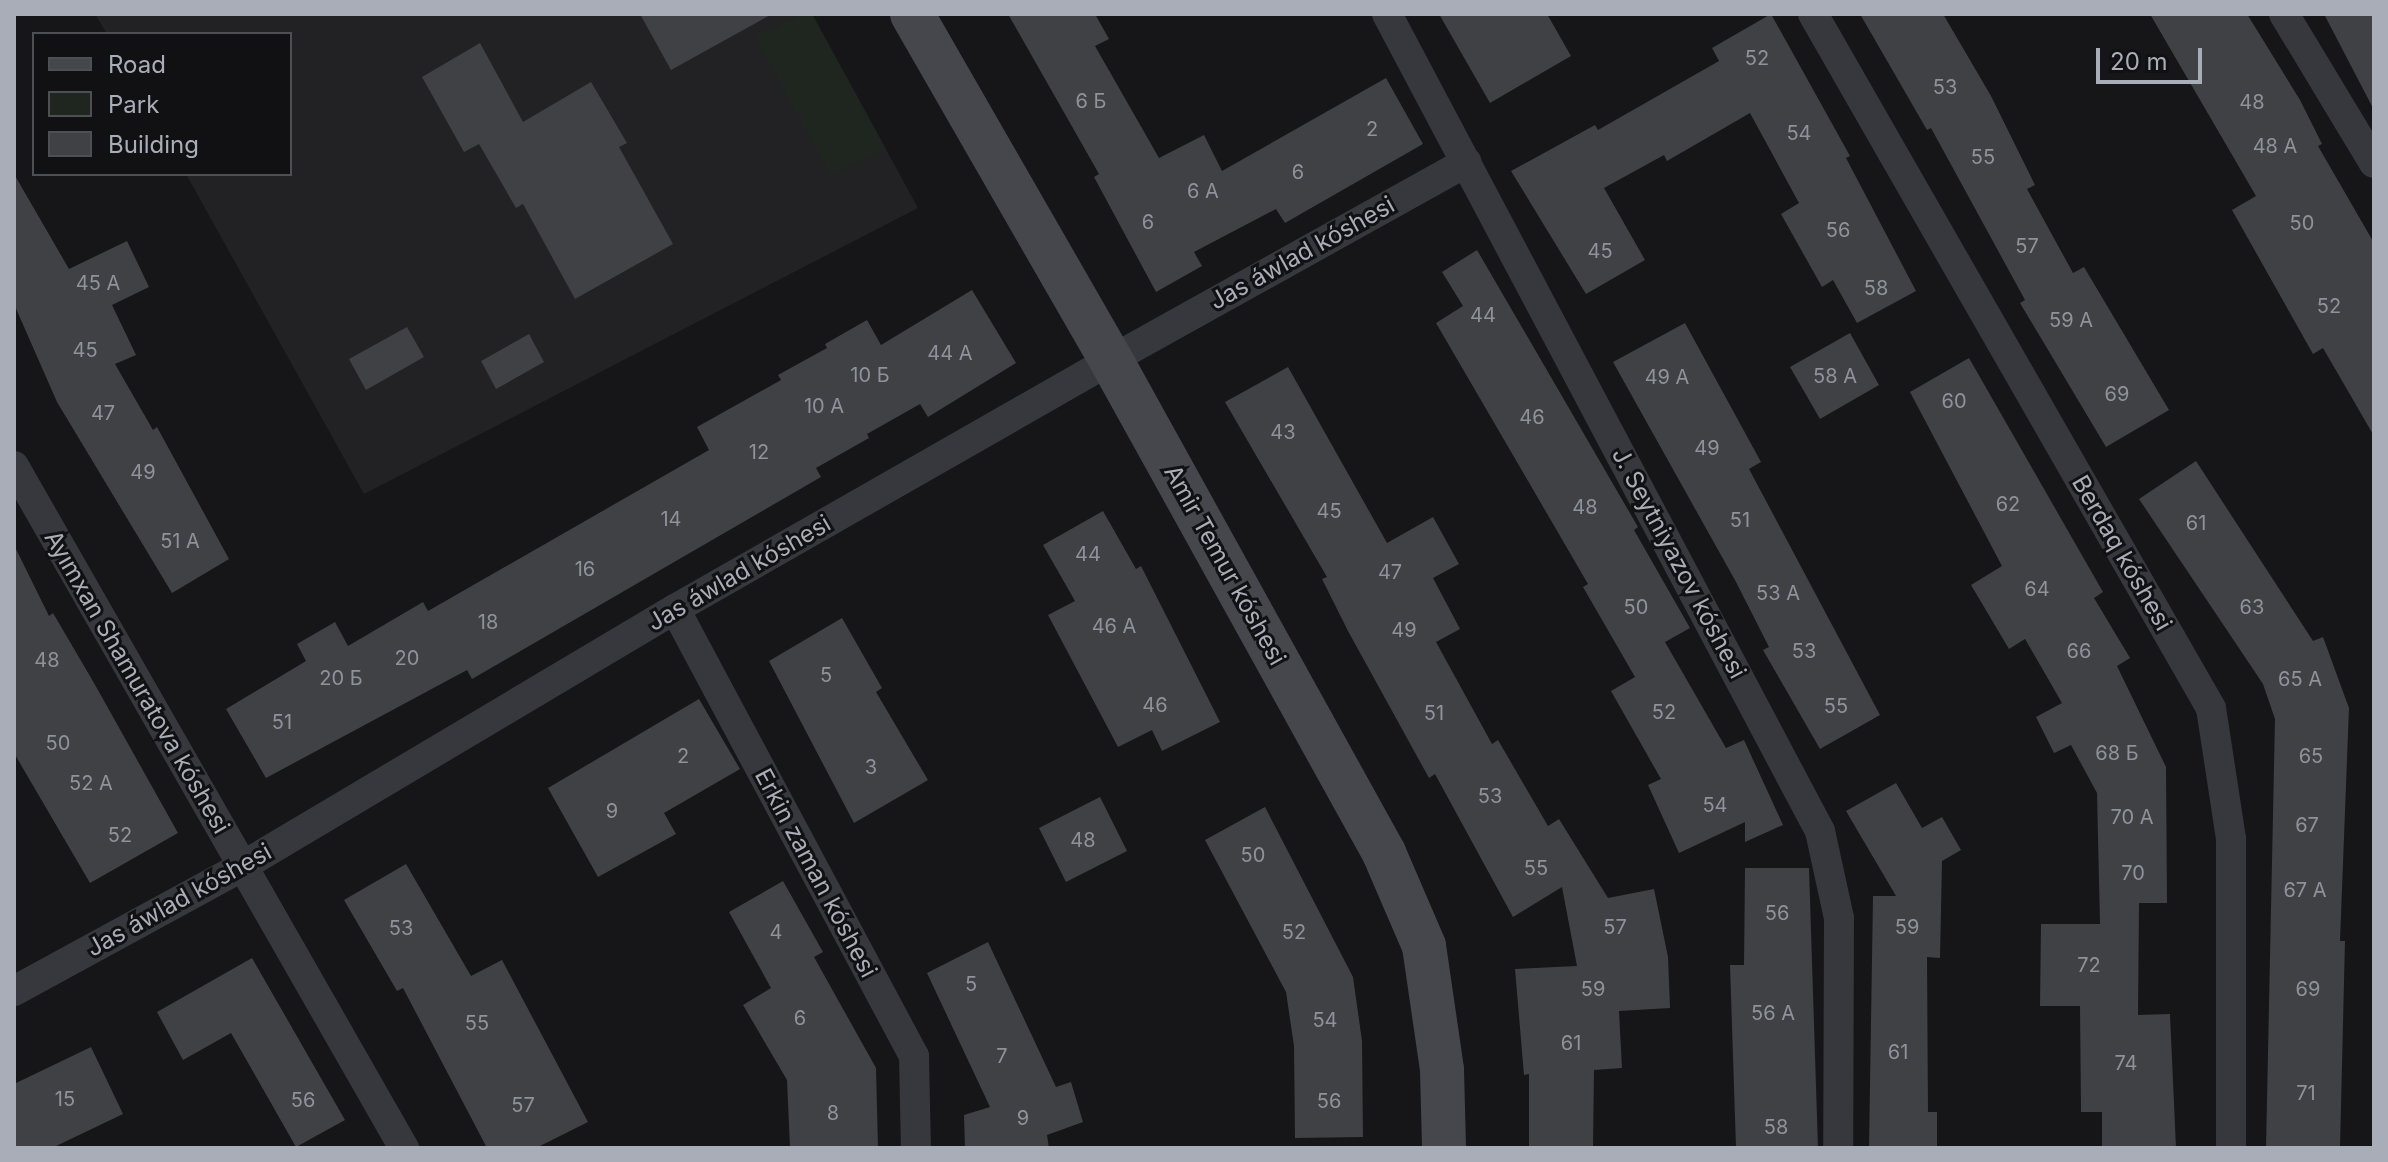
<!DOCTYPE html>
<meta charset="utf-8">
<style>
body{margin:0}
#map{position:relative;width:2388px;height:1162px;overflow:hidden;background:#161618;font-family:Inter,sans-serif}
div>[style]{position:absolute}
[style*='--x']{left:calc(var(--x)*1px);top:calc(var(--y)*1px);width:calc(var(--w)*1px);rotate:calc(var(--a)*1deg)}
.built>*{inset:0;background:#222225}
.green>*{inset:0;background:#1e261f}
.building>*{inset:0;background:#404145}
.street>*{height:30px;margin:-15px;padding:0 15px;transform-origin:15px;border-radius:15px;background:#37383d}
.secondary>*{height:44px;margin:-22px;padding:0 22px;transform-origin:22px;border-radius:22px;background:#45474d}
span{translate:-50% -50%;white-space:nowrap;text-align:center;line-height:1.15;-webkit-text-stroke:6px #111113;paint-order:stroke}
.number-label{font-size:20px;color:#8e929b}
.number-label span{-webkit-text-stroke-width:0}
.street-label{font-size:24px;color:#a8adb8}
.frame{position:absolute;inset:0;border:16px solid #a8adb8;pointer-events:none}
.legend{position:absolute;left:32px;top:32px;width:260px;height:144px;box-sizing:border-box;background:#111113;border:2px solid #4d4f55;margin:0;padding:10px 14px;list-style:none;font-size:24px;color:#a8adb8}
.legend li{display:flex;align-items:center;gap:16px;height:40px}
.legend b{width:40px;border:2px solid #4d4f55}
.scale{position:absolute;left:2096px;top:48px;width:106px;height:36px;box-sizing:border-box;border:4px solid #a8adb8;border-top:0;padding-left:10px;font-size:24px;line-height:28px;white-space:nowrap;color:#a8adb8;-webkit-text-stroke:6px #111113;paint-order:stroke}
</style>
<div id="map">
<div class="built">
<div style="clip-path:polygon(95px 14px,812px 14px,918px 208px,364px 494px,186px 174px,290px 174px,290px 34px,107px 34px)"></div>
</div>
<div class="green">
<div style="clip-path:polygon(802px 14px,812px 14px,886px 149px,831px 176px,755px 37px)"></div>
</div>
<div class="building">
<div style="clip-path:polygon(640px 14px,772px 14px,671px 70px)"></div>
<div style="clip-path:polygon(1008px 14px,1095px 14px,1109px 39px,1095px 46px,1159px 158px,1204px 135px,1222px 171px,1386px 78px,1423px 144px,1285px 223px,1276px 209px,1194px 252px,1202px 266px,1156px 292px,1094px 177px,1099px 174px)"></div>
<div style="clip-path:polygon(1439px 14px,1547px 14px,1571px 56px,1490px 103px)"></div>
<div style="clip-path:polygon(1771px 14px,1850px 156px,1846px 158px,1916px 291px,1857px 323px,1833px 280px,1822px 287px,1781px 214px,1799px 203px,1750px 113px,1667px 161px,1664px 155px,1604px 188px,1645px 260px,1586px 294px,1511px 171px,1595px 125px,1598px 130px,1719px 61px,1712px 48px)"></div>
<div style="clip-path:polygon(1860px 14px,1943px 14px,1991px 96px,2035px 185px,2027px 189px,2073px 273px,2084px 267px,2169px 410px,2106px 447px,2020px 303px,2025px 300px,1931px 128px,1927px 130px)"></div>
<div style="clip-path:polygon(2150px 14px,2247px 14px,2300px 100px,2322px 144px,2318px 146px,2374px 243px,2374px 436px,2323px 348px,2313px 354px,2232px 210px,2256px 196px)"></div>
<div style="clip-path:polygon(2324px 14px,2374px 14px,2374px 110px)"></div>
<div style="clip-path:polygon(480px 43px,523px 122px,591px 82px,627px 143px,619px 147px,673px 244px,575px 299px,523px 204px,516px 208px,479px 144px,464px 152px,422px 77px)"></div>
<div style="clip-path:polygon(14px 174px,69px 269px,127px 241px,149px 287px,112px 305px,136px 355px,115px 364px,153px 430px,157px 427px,229px 559px,172px 593px,57px 402px,14px 304px)"></div>
<div style="clip-path:polygon(1477px 250px,1638px 527px,1634px 530px,1690px 628px,1665px 642px,1726px 748px,1744px 740px,1783px 825px,1745px 842px,1745px 822px,1679px 853px,1648px 785px,1661px 779px,1611px 691px,1635px 677px,1583px 587px,1588px 584px,1436px 323px,1463px 306px,1442px 272px)"></div>
<div style="clip-path:polygon(972px 290px,1016px 363px,928px 417px,920px 404px,867px 434px,869px 438px,816px 468px,821px 477px,472px 679px,467px 670px,266px 778px,226px 709px,306px 661px,297px 644px,335px 622px,348px 646px,423px 602px,428px 611px,709px 450px,697px 427px,781px 380px,778px 375px,827px 348px,825px 344px,867px 320px,881px 345px)"></div>
<div style="clip-path:polygon(1685px 323px,1761px 462px,1749px 469px,1880px 715px,1820px 749px,1763px 650px,1769px 647px,1736px 582px,1613px 362px)"></div>
<div style="clip-path:polygon(407px 327px,424px 357px,366px 390px,349px 359px)"></div>
<div style="clip-path:polygon(1850px 333px,1879px 385px,1820px 419px,1790px 367px)"></div>
<div style="clip-path:polygon(529px 334px,544px 362px,496px 389px,481px 361px)"></div>
<div style="clip-path:polygon(1969px 358px,2103px 592px,2094px 598px,2130px 658px,2117px 666px,2166px 767px,2167px 903px,2139px 903px,2138px 1015px,2170px 1014px,2176px 1148px,2102px 1148px,2102px 1112px,2081px 1112px,2080px 1006px,2040px 1006px,2041px 924px,2100px 924px,2097px 793px,2071px 745px,2054px 753px,2036px 717px,2062px 703px,2025px 639px,2009px 649px,1971px 585px,2002px 566px,1910px 392px)"></div>
<div style="clip-path:polygon(1288px 367px,1387px 543px,1433px 517px,1459px 564px,1433px 578px,1460px 629px,1436px 642px,1492px 744px,1498px 740px,1548px 826px,1559px 819px,1608px 898px,1654px 889px,1668px 957px,1670px 1008px,1619px 1011px,1622px 1068px,1594px 1070px,1593px 1148px,1529px 1148px,1529px 1074px,1524px 1075px,1515px 969px,1577px 966px,1562px 887px,1513px 917px,1435px 774px,1429px 778px,1348px 631px,1322px 579px,1327px 577px,1225px 402px)"></div>
<div style="clip-path:polygon(2196px 461px,2313px 641px,2323px 637px,2349px 708px,2340px 941px,2345px 941px,2340px 1148px,2266px 1148px,2275px 719px,2263px 684px,2139px 499px)"></div>
<div style="clip-path:polygon(1103px 511px,1136px 569px,1141px 566px,1220px 722px,1162px 751px,1152px 730px,1118px 747px,1048px 615px,1075px 601px,1043px 545px)"></div>
<div style="clip-path:polygon(14px 545px,49px 616px,53px 613px,94px 683px,178px 833px,90px 883px,14px 753px)"></div>
<div style="clip-path:polygon(842px 618px,882px 688px,876px 692px,928px 780px,854px 823px,769px 661px)"></div>
<div style="clip-path:polygon(699px 699px,740px 769px,664px 813px,676px 834px,598px 877px,548px 788px)"></div>
<div style="clip-path:polygon(1896px 783px,1922px 828px,1942px 817px,1961px 850px,1942px 861px,1940px 958px,1927px 957px,1928px 1112px,1937px 1112px,1937px 1148px,1869px 1148px,1873px 896px,1896px 896px,1846px 811px)"></div>
<div style="clip-path:polygon(1100px 797px,1127px 851px,1066px 882px,1039px 828px)"></div>
<div style="clip-path:polygon(1265px 807px,1353px 977px,1362px 1041px,1363px 1137px,1295px 1138px,1294px 1046px,1286px 992px,1205px 840px)"></div>
<div style="clip-path:polygon(406px 864px,471px 976px,502px 960px,588px 1122px,536px 1148px,487px 1148px,403px 988px,397px 991px,344px 900px)"></div>
<div style="clip-path:polygon(1745px 868px,1809px 868px,1818px 1148px,1736px 1148px,1730px 965px,1744px 965px)"></div>
<div style="clip-path:polygon(783px 881px,823px 952px,814px 957px,876px 1068px,878px 1148px,790px 1148px,787px 1080px,743px 1005px,771px 988px,729px 912px)"></div>
<div style="clip-path:polygon(988px 942px,1056px 1087px,1071px 1082px,1083px 1122px,1047px 1135px,1049px 1148px,965px 1148px,964px 1115px,990px 1107px,927px 973px)"></div>
<div style="clip-path:polygon(252px 958px,345px 1120px,296px 1147px,231px 1033px,183px 1060px,157px 1012px)"></div>
<div style="clip-path:polygon(91px 1047px,123px 1114px,52px 1148px,14px 1148px,14px 1084px)"></div>
</div>
<div class="street">
<div style="--x:1387;--y:14;--w:925;--a:62.08"></div>
<div style="--x:1820;--y:831;--w:89;--a:77.7"></div>
<div style="--x:1839;--y:918;--w:230;--a:90.2"></div>
<div style="--x:1813;--y:14;--w:800;--a:60.17"></div>
<div style="--x:2211;--y:708;--w:133;--a:81.3"></div>
<div style="--x:2231;--y:839;--w:309;--a:90"></div>
<div style="--x:2284;--y:14;--w:174;--a:58.9"></div>
<div style="--x:14;--y:466;--w:786;--a:60.24"></div>
<div style="--x:675;--y:609;--w:507;--a:61.87"></div>
<div style="--x:914;--y:1056;--w:92;--a:88.8"></div>
<div style="--x:14;--y:991;--w:259;--a:-28.6"></div>
<div style="--x:241;--y:867;--w:505;--a:-30.73"></div>
<div style="--x:675;--y:609;--w:502;--a:-29.73"></div>
<div style="--x:1111;--y:360;--w:407;--a:-29.1"></div>
</div>
<div class="secondary">
<div style="--x:912;--y:14;--w:399;--a:60.1"></div>
<div style="--x:1111;--y:360;--w:564;--a:61.02"></div>
<div style="--x:1384;--y:853;--w:101;--a:66.7"></div>
<div style="--x:1424;--y:946;--w:125;--a:81.7"></div>
<div style="--x:1442;--y:1070;--w:78;--a:88.5"></div>
</div>
<div class="number-label">
<span style="left:1757px;top:58px">52</span>
<span style="left:1945px;top:87px">53</span>
<span style="left:1091px;top:101px">6 Б</span>
<span style="left:2252px;top:102px">48</span>
<span style="left:1372px;top:129px">2</span>
<span style="left:1799px;top:133px">54</span>
<span style="left:2275px;top:146px">48 А</span>
<span style="left:1983px;top:157px">55</span>
<span style="left:1298px;top:172px">6</span>
<span style="left:1203px;top:191px">6 А</span>
<span style="left:1148px;top:222px">6</span>
<span style="left:2302px;top:223px">50</span>
<span style="left:1838px;top:230px">56</span>
<span style="left:2027px;top:246px">57</span>
<span style="left:1600px;top:251px">45</span>
<span style="left:98px;top:283px">45 А</span>
<span style="left:1876px;top:288px">58</span>
<span style="left:2329px;top:306px">52</span>
<span style="left:1483px;top:315px">44</span>
<span style="left:2071px;top:320px">59 А</span>
<span style="left:85px;top:350px">45</span>
<span style="left:950px;top:353px">44 А</span>
<span style="left:870px;top:375px">10 Б</span>
<span style="left:1835px;top:376px">58 А</span>
<span style="left:1667px;top:377px">49 А</span>
<span style="left:2117px;top:394px">69</span>
<span style="left:1954px;top:401px">60</span>
<span style="left:824px;top:406px">10 А</span>
<span style="left:103px;top:413px">47</span>
<span style="left:1532px;top:417px">46</span>
<span style="left:1283px;top:432px">43</span>
<span style="left:1707px;top:448px">49</span>
<span style="left:759px;top:452px">12</span>
<span style="left:143px;top:472px">49</span>
<span style="left:2008px;top:504px">62</span>
<span style="left:1585px;top:507px">48</span>
<span style="left:1329px;top:511px">45</span>
<span style="left:671px;top:519px">14</span>
<span style="left:1740px;top:520px">51</span>
<span style="left:2196px;top:523px">61</span>
<span style="left:180px;top:541px">51 А</span>
<span style="left:1088px;top:554px">44</span>
<span style="left:585px;top:569px">16</span>
<span style="left:1390px;top:572px">47</span>
<span style="left:2037px;top:589px">64</span>
<span style="left:1778px;top:593px">53 А</span>
<span style="left:1636px;top:607px">50</span>
<span style="left:2252px;top:607px">63</span>
<span style="left:488px;top:622px">18</span>
<span style="left:1114px;top:626px">46 А</span>
<span style="left:1404px;top:630px">49</span>
<span style="left:1804px;top:651px">53</span>
<span style="left:2079px;top:651px">66</span>
<span style="left:407px;top:658px">20</span>
<span style="left:47px;top:660px">48</span>
<span style="left:826px;top:675px">5</span>
<span style="left:341px;top:678px">20 Б</span>
<span style="left:2300px;top:679px">65 А</span>
<span style="left:1155px;top:705px">46</span>
<span style="left:1836px;top:706px">55</span>
<span style="left:1664px;top:712px">52</span>
<span style="left:1434px;top:713px">51</span>
<span style="left:282px;top:722px">51</span>
<span style="left:58px;top:743px">50</span>
<span style="left:2117px;top:753px">68 Б</span>
<span style="left:683px;top:756px">2</span>
<span style="left:2311px;top:756px">65</span>
<span style="left:871px;top:767px">3</span>
<span style="left:91px;top:783px">52 А</span>
<span style="left:1490px;top:796px">53</span>
<span style="left:1715px;top:805px">54</span>
<span style="left:612px;top:811px">9</span>
<span style="left:2132px;top:817px">70 А</span>
<span style="left:2307px;top:825px">67</span>
<span style="left:120px;top:835px">52</span>
<span style="left:1083px;top:840px">48</span>
<span style="left:1253px;top:855px">50</span>
<span style="left:1536px;top:868px">55</span>
<span style="left:2133px;top:873px">70</span>
<span style="left:2305px;top:890px">67 А</span>
<span style="left:1777px;top:913px">56</span>
<span style="left:1615px;top:927px">57</span>
<span style="left:1907px;top:927px">59</span>
<span style="left:401px;top:928px">53</span>
<span style="left:776px;top:932px">4</span>
<span style="left:1294px;top:932px">52</span>
<span style="left:2089px;top:965px">72</span>
<span style="left:971px;top:984px">5</span>
<span style="left:1593px;top:989px">59</span>
<span style="left:2308px;top:989px">69</span>
<span style="left:1773px;top:1013px">56 А</span>
<span style="left:800px;top:1018px">6</span>
<span style="left:1325px;top:1020px">54</span>
<span style="left:477px;top:1023px">55</span>
<span style="left:1571px;top:1043px">61</span>
<span style="left:1898px;top:1052px">61</span>
<span style="left:1002px;top:1056px">7</span>
<span style="left:2126px;top:1063px">74</span>
<span style="left:2306px;top:1093px">71</span>
<span style="left:65px;top:1099px">15</span>
<span style="left:303px;top:1100px">56</span>
<span style="left:1329px;top:1101px">56</span>
<span style="left:523px;top:1105px">57</span>
<span style="left:833px;top:1113px">8</span>
<span style="left:1023px;top:1118px">9</span>
<span style="left:1776px;top:1127px">58</span>
</div>
<div class="street-label">
<span style="left:1302px;top:253px;rotate:-29deg">Jas áwlad kóshesi</span>
<span style="left:2122px;top:553px;rotate:60deg">Berdaq kóshesi</span>
<span style="left:1679px;top:563px;rotate:62deg">J. Seytniyazov kóshesi</span>
<span style="left:1225px;top:565px;rotate:61deg">Amir Temur kóshesi</span>
<span style="left:739px;top:573px;rotate:-30deg">Jas áwlad kóshesi</span>
<span style="left:137px;top:682px;rotate:60deg">Ayımxan Shamuratova kóshesi</span>
<span style="left:816px;top:873px;rotate:62deg">Erkin zaman kóshesi</span>
<span style="left:179px;top:900px;rotate:-29deg">Jas áwlad kóshesi</span>
</div>
<div class="frame"></div>
<ul class="legend">
<li><b style="height:10px;background:#45474d"></b>Road</li>
<li><b style="height:22px;background:#1e261f"></b>Park</li>
<li><b style="height:22px;background:#404145"></b>Building</li>
</ul>
<div class="scale">20 m</div>
</div>
